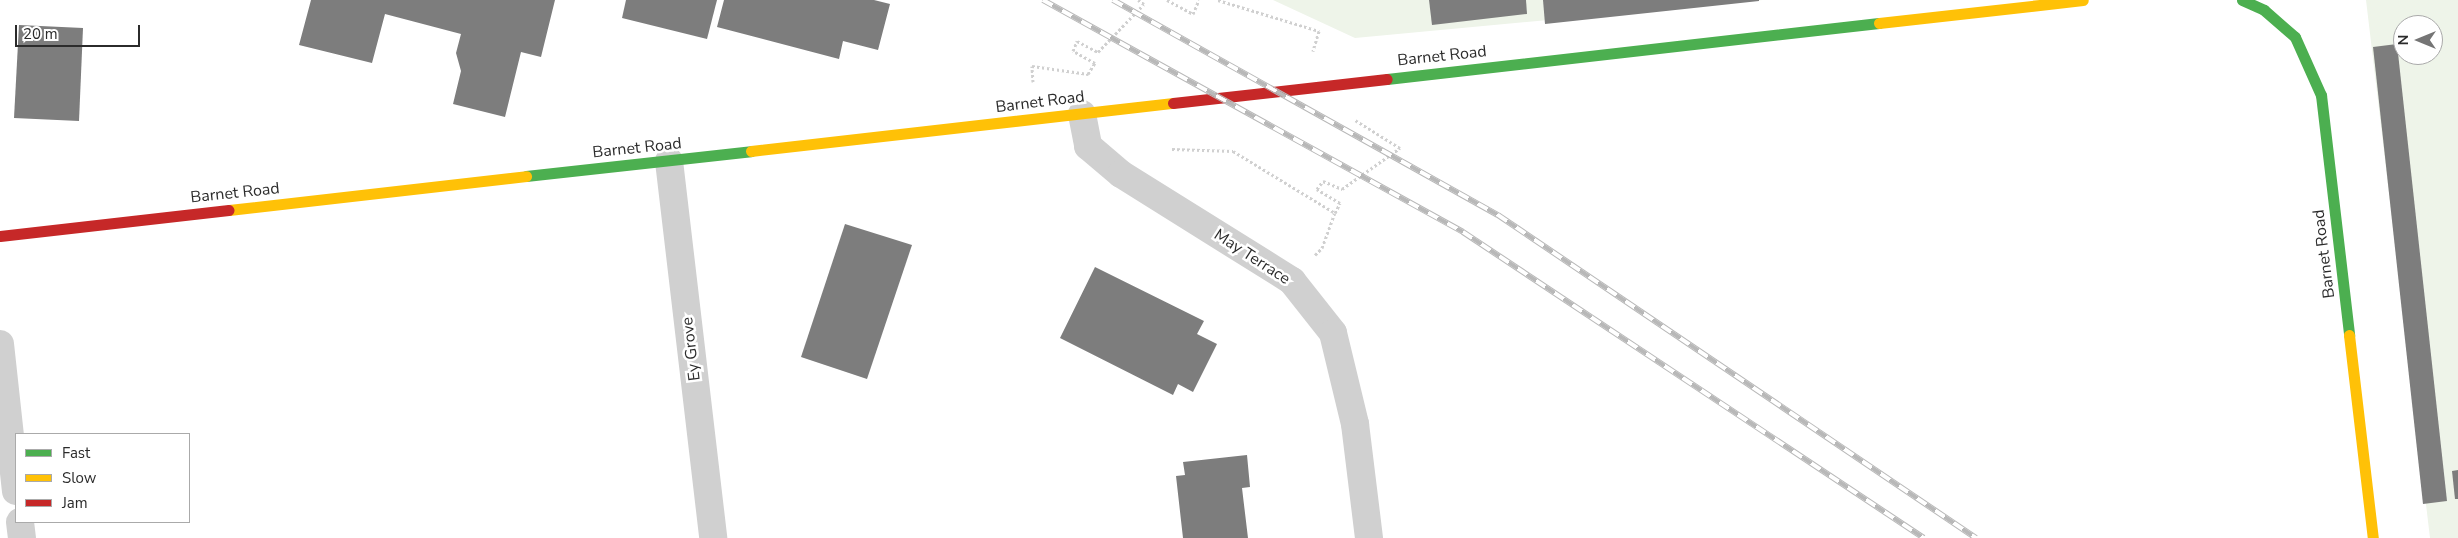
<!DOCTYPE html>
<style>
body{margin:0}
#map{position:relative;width:2458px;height:538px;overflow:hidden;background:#fff;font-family:"Nunito Sans",sans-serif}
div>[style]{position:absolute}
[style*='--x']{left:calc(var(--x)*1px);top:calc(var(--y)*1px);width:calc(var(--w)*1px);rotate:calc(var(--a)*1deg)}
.green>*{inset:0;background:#eef4e9}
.building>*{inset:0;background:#7d7d7d}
.path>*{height:3px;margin-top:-1.5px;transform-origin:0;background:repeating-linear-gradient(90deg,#d0d0d0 0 2.5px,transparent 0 5px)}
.street>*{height:28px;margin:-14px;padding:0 14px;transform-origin:14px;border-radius:14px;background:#d0d0d0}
.fast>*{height:11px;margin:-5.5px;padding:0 5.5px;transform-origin:5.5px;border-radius:5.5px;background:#4caf50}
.slow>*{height:11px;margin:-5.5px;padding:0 5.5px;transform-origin:5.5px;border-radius:5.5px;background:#ffc107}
.jam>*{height:11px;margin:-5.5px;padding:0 5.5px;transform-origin:5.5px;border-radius:5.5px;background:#c62828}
.rail>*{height:5.5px;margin-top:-2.75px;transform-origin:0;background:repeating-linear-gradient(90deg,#fff 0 11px,#b8b8b8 0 22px);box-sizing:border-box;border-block:1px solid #b8b8b8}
span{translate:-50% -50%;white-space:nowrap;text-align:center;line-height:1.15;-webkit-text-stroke:5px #fff;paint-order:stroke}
.street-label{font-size:16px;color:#2b2b2b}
.legend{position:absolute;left:15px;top:433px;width:175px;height:90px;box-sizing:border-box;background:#fff;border:1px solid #aaa;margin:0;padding:6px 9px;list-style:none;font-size:15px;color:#2b2b2b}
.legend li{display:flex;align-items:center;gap:10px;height:25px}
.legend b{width:25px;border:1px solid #aaa}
.north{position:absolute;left:2393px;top:15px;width:50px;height:50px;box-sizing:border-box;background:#fff;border:1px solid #aaa;border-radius:50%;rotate:270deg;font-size:14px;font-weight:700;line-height:20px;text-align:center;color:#2b2b2b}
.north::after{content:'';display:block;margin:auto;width:18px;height:22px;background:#757575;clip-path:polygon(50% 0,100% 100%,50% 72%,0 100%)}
.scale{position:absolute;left:15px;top:25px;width:125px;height:22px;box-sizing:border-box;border:2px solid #2b2b2b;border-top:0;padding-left:6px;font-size:15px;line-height:18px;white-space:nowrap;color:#2b2b2b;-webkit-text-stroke:4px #fff;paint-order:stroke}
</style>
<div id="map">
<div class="green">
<div style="clip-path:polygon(1273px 0,1763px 0,1355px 38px)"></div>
<div style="clip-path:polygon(evenodd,2366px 0,2458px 0,2458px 538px,2430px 538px,2366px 0,2403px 25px,2433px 25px,2433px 55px,2403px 55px,2403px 25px)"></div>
</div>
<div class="building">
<div style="clip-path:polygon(311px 0,555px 0,541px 57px,521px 52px,505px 117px,453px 104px,461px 71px,456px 53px,461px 34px,385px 14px,372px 63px,299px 45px)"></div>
<div style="clip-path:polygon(626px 0,717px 0,707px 39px,622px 18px)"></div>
<div style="clip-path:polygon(724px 0,874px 0,890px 4px,878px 50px,843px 41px,839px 59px,717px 27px)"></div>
<div style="clip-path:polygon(1429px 0,1526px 0,1527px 14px,1432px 25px)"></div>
<div style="clip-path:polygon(1543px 0,1759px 0,1759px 1px,1545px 24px)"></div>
<div style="clip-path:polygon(19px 25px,83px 28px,79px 121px,14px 118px)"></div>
<div style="clip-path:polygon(2397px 44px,2447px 501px,2423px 504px,2373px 47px)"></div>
<div style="clip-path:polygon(845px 224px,912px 245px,867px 379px,801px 357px)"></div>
<div style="clip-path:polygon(1095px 267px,1204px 321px,1197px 334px,1217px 344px,1193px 392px,1178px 384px,1173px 395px,1060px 338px)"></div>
<div style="clip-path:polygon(1247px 455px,1250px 487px,1242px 488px,1248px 538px,1183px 538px,1176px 476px,1185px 475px,1183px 462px)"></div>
<div style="clip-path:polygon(2458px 470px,2458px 499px,2455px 499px,2452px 471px)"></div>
</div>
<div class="path">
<div style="--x:1167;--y:0;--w:30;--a:28"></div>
<div style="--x:1193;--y:14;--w:15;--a:-67"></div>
<div style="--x:1218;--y:0;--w:106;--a:17.1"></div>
<div style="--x:1319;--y:31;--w:21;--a:107"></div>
<div style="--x:1033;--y:82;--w:16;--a:-94"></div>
<div style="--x:1032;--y:66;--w:57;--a:8.1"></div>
<div style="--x:1088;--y:74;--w:13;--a:-58"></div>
<div style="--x:1095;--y:63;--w:25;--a:-151"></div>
<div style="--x:1073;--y:51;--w:11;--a:-68"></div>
<div style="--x:1077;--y:41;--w:24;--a:28"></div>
<div style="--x:1098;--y:52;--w:66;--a:-46.2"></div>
<div style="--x:1144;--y:4;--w:7;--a:-146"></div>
<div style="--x:1172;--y:149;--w:61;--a:1.9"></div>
<div style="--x:1233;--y:151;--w:119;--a:31.3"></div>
<div style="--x:1335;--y:213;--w:11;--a:-63"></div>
<div style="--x:1340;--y:203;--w:27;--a:-149"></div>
<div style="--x:1317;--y:189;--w:10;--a:-53"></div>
<div style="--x:1323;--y:181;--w:21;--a:23"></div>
<div style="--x:1342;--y:189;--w:71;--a:-35.3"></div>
<div style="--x:1400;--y:148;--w:53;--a:-148.1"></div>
<div style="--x:1315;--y:255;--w:10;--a:-45"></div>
<div style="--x:1322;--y:248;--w:37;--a:-70"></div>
</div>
<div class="street">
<div style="--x:1082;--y:114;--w:33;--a:79"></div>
<div style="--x:1088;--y:146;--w:43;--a:40.3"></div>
<div style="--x:1121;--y:174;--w:202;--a:32"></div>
<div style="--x:1292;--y:281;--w:66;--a:51.7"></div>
<div style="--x:1333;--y:333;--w:94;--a:76.4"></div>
<div style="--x:1355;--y:424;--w:115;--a:83"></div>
<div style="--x:669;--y:161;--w:380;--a:83.3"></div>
<div style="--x:0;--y:344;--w:148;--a:83.8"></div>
<div style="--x:20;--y:522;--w:16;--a:83"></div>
</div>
<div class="fast">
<div style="--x:2242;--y:0;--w:24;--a:24"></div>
<div style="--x:2264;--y:10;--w:41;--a:41.1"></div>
<div style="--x:2295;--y:37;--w:64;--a:65.9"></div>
<div style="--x:2321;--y:95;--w:242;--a:83.3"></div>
<div style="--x:1387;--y:79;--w:495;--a:-6.5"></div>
<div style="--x:526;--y:176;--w:226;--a:-6.3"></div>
</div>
<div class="slow">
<div style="--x:1879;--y:23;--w:205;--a:-6.4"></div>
<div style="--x:751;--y:151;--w:425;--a:-6.5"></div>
<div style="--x:229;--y:210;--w:299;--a:-6.5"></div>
<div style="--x:2349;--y:335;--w:204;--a:83.3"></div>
</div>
<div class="jam">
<div style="--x:1173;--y:103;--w:215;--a:-6.4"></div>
<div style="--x:0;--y:236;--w:230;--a:-6.5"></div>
</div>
<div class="rail">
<div style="--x:1043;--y:0;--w:480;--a:28.9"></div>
<div style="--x:1463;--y:232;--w:553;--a:33.58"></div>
<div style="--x:1113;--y:0;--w:441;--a:29.2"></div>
<div style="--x:1498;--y:215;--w:577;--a:34.05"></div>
</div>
<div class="street-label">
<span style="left:1442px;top:56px;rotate:-6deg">Barnet Road</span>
<span style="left:1040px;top:102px;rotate:-7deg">Barnet Road</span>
<span style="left:637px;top:148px;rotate:-6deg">Barnet Road</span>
<span style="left:235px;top:193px;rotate:-6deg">Barnet Road</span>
<span style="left:2324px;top:254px;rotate:-97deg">Barnet Road</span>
<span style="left:1252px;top:257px;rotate:33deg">May Terrace</span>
<span style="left:691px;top:349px;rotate:-97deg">Ey Grove</span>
</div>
<ul class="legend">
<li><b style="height:6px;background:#4caf50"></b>Fast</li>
<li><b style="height:6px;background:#ffc107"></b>Slow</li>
<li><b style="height:6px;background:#c62828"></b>Jam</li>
</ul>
<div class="north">N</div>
<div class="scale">20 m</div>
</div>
